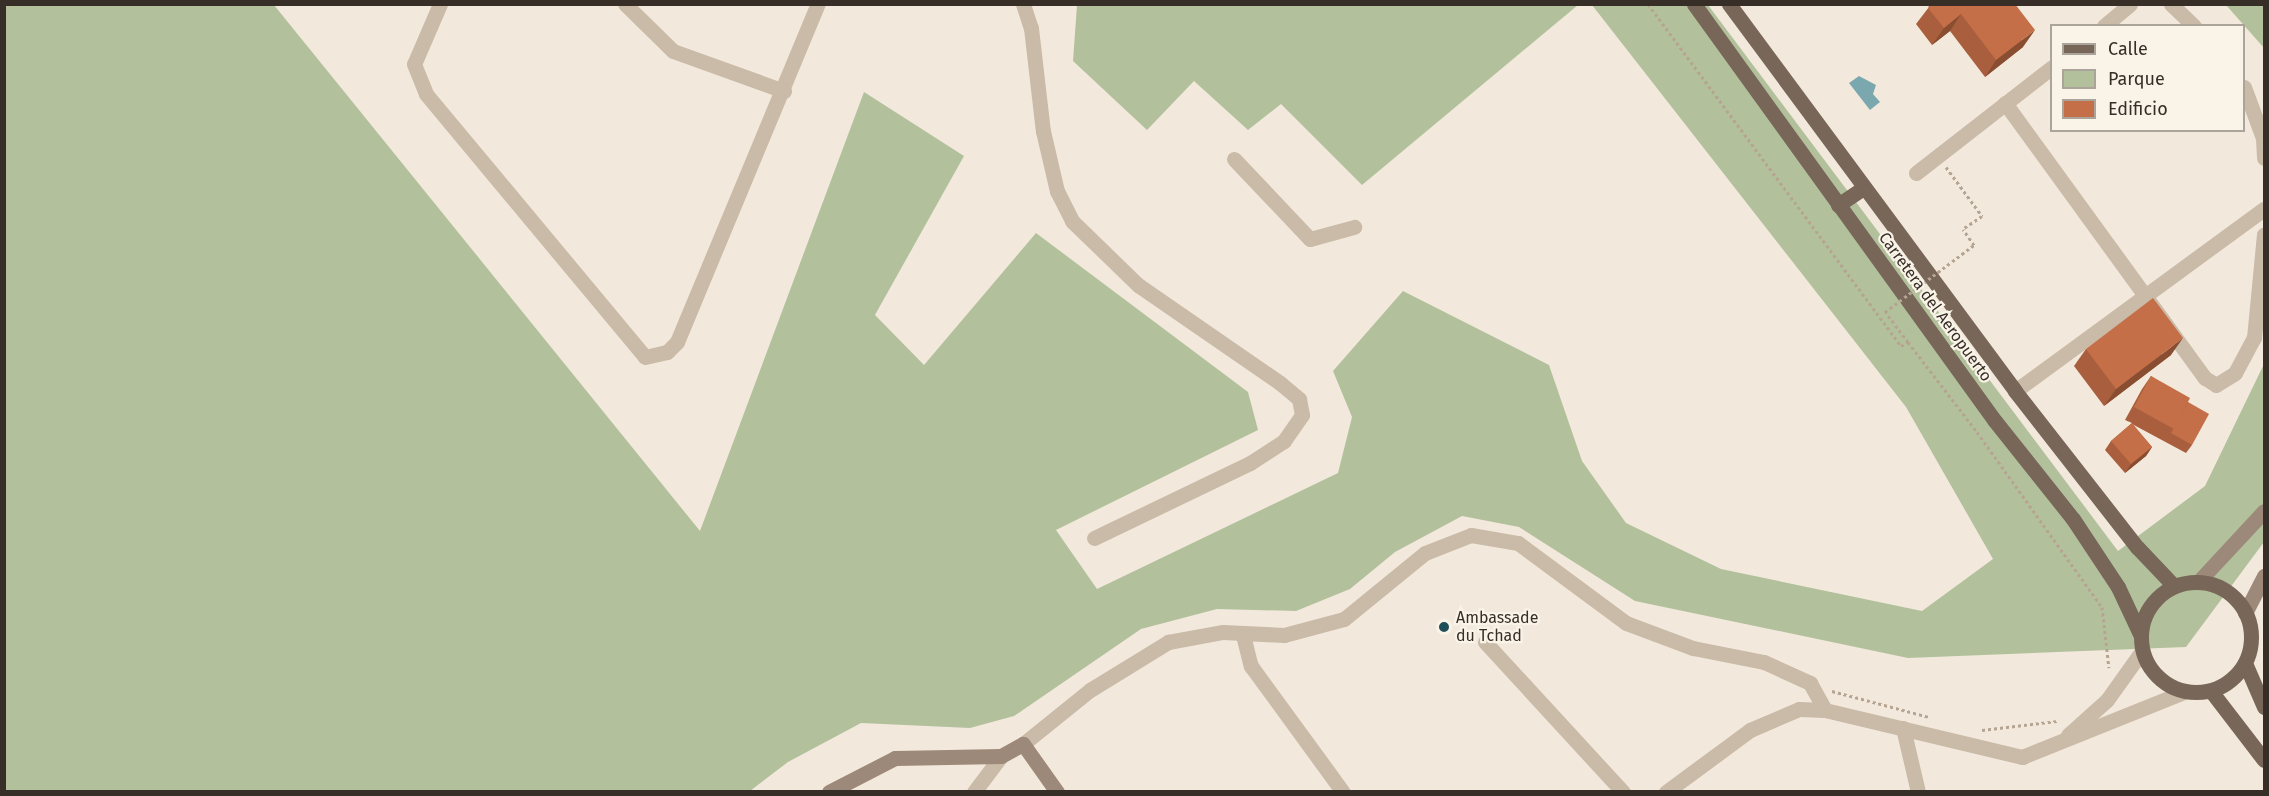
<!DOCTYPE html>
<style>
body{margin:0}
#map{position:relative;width:2269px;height:796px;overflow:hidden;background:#f2e9dc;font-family:"Fira Sans",sans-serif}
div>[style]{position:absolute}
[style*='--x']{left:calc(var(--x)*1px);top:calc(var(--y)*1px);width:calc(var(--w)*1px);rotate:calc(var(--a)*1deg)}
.green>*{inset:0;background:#b2c19c}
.water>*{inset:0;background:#7ba8ae}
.path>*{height:3px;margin-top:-1.5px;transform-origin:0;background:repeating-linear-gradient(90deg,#b6a492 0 3px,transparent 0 6px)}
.street>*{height:15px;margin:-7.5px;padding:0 7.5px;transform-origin:7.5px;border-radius:7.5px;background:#cabaa8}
.secondary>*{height:15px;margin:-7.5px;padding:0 7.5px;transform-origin:7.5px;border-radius:7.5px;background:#9d8979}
.primary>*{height:15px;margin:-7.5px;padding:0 7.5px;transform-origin:7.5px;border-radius:7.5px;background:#786659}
.primary>.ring{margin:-7.5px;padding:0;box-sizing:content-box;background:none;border:15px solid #786659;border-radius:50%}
.path-bridge>*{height:3px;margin-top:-1.5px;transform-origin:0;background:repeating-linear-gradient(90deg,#b6a492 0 3px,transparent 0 6px)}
.wall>*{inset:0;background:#a95f3d}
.shaded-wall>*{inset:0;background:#894e32}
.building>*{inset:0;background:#c46f47}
.dots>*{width:16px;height:16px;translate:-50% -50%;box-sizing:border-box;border:3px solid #f9f3e8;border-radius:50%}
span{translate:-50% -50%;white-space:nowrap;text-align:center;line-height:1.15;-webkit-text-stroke:4.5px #f9f3e8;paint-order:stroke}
.street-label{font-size:16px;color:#372e28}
.poi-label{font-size:16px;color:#372e28}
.left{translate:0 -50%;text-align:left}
.frame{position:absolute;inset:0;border:6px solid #372e28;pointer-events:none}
.legend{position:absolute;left:2050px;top:24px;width:195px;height:108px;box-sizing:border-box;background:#f9f3e8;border:2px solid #aba49b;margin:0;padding:8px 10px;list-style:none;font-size:18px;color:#372e28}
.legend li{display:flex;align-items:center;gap:12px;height:30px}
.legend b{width:30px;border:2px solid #aba49b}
</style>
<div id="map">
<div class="green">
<div style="clip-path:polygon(5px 5px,274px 5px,700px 531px,864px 92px,964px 156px,875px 315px,924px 365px,1036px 233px,1248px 392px,1258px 430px,1056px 530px,1097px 589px,1338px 473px,1352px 417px,1333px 371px,1403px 291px,1549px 365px,1582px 461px,1626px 523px,1721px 569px,1922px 611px,1993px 559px,1906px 407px,1592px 5px,1708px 5px,2118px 551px,2205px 486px,2264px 364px,2264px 542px,2186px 647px,1908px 658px,1635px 601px,1519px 527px,1462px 516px,1395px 552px,1350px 589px,1296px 611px,1217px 609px,1141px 629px,1014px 716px,970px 728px,861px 723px,788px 762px,750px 791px,5px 792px)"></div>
<div style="clip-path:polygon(1077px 5px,1077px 4px,1578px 5px,1362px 185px,1281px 104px,1248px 130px,1194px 81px,1147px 130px,1073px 61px)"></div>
<div style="clip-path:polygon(2226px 5px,2264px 5px,2264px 48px)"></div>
</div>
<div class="water">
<div style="clip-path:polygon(1859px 76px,1876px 85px,1873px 94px,1880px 102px,1870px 110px,1849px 83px)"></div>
</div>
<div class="path">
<div style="--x:1648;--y:4;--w:425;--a:53.5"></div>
<div style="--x:1901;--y:346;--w:8;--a:-30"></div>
<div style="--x:1908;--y:342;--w:113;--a:52.5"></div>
<div style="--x:1977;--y:432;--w:215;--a:54.5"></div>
<div style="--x:2102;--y:607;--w:61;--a:83.5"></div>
<div style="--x:1946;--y:167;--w:61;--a:53.7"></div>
<div style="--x:1982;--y:216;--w:23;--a:146"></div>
<div style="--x:1832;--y:691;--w:100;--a:15"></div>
<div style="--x:1982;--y:730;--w:77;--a:-6.8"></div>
</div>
<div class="street">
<div style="--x:440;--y:4;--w:65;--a:113.4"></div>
<div style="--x:414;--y:64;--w:32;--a:68"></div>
<div style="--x:426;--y:94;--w:342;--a:50.2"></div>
<div style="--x:645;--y:357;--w:23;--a:-13"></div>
<div style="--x:667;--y:352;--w:14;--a:-45"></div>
<div style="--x:677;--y:342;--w:366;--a:-67.4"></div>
<div style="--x:625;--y:4;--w:67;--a:44.4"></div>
<div style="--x:673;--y:51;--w:118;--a:19.8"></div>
<div style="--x:1023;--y:4;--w:25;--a:72"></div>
<div style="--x:1031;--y:28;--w:104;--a:83.4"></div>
<div style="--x:1043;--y:131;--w:62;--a:76.9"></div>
<div style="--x:1057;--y:191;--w:34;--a:63"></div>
<div style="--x:1072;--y:221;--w:92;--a:44.1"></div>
<div style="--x:1138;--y:285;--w:173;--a:34.6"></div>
<div style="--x:1280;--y:383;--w:25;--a:40"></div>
<div style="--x:1299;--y:399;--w:16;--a:79"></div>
<div style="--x:1302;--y:415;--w:32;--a:125"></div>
<div style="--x:1284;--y:441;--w:40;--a:147.1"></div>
<div style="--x:1250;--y:463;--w:173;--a:154.3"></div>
<div style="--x:2171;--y:4;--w:32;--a:44"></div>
<div style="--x:2104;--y:26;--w:34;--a:-40"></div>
<div style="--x:2244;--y:87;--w:54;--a:69.6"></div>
<div style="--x:2263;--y:138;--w:20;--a:87"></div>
<div style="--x:2005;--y:103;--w:340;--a:54"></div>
<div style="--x:2205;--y:378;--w:13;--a:32"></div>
<div style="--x:2216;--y:385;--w:22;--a:-32"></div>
<div style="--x:2235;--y:373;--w:40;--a:-62"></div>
<div style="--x:2254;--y:338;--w:104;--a:-84.5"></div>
<div style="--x:1234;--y:159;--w:110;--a:46.5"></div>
<div style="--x:1310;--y:239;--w:46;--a:-15.3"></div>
<div style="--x:1916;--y:173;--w:172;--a:-37.9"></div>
<div style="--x:2015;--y:391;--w:308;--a:-36.2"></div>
<div style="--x:1243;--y:635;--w:32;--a:76"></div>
<div style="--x:1251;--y:666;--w:156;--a:53.9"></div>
<div style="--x:1485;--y:642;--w:204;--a:47.4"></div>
<div style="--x:1903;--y:728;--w:66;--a:76.8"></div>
<div style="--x:2068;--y:735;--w:52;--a:-41.9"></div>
<div style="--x:2107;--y:700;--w:60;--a:-54.5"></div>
<div style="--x:1023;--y:744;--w:86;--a:-38.9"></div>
<div style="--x:1090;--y:690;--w:92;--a:-31.6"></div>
<div style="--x:1168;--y:642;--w:56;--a:-10.3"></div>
<div style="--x:1223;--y:632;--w:61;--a:2.8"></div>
<div style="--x:1284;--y:635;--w:62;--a:-14.9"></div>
<div style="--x:1344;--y:619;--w:104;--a:-39.2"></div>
<div style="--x:1425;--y:553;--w:49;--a:-21.4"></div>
<div style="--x:1471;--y:535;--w:48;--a:9.7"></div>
<div style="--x:1518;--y:543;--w:134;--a:36.5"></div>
<div style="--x:1626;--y:623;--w:72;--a:20.5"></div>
<div style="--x:1693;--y:648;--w:72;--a:11.2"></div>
<div style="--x:1764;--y:662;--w:51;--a:24.5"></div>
<div style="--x:1810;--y:683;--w:31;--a:61"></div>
<div style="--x:974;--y:792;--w:45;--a:-53.1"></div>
<div style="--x:1666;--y:792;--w:104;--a:-36.4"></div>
<div style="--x:1750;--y:730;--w:53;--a:-23.2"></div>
<div style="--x:1799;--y:709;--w:26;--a:2"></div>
<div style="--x:1825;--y:710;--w:203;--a:13.4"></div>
<div style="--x:2022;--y:757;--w:175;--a:-21.9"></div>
</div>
<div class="secondary">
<div style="--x:2198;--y:582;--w:97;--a:-47.1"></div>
<div style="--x:2245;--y:613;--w:42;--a:-62.8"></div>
<div style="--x:829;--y:792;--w:74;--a:-27.3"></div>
<div style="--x:895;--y:758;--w:106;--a:-1.1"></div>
<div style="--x:1001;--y:756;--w:25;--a:-29"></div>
<div style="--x:1023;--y:744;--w:59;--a:54.7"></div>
</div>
<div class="primary">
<div style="--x:1694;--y:4;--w:514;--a:54.18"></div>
<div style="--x:1995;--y:421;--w:125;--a:51.5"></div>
<div style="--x:2073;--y:519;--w:82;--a:56.5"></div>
<div style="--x:2118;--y:587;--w:52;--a:64.9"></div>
<div style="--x:1729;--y:4;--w:481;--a:53.5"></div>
<div style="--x:2015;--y:391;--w:198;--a:52"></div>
<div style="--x:2137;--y:547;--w:54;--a:46.5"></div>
<div style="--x:1838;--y:205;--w:30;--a:-34"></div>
<div class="ring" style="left:2141px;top:582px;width:95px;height:95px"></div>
<div style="--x:2245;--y:663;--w:48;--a:66.6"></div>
<div style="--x:2211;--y:691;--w:87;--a:52.5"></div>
</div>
<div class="path-bridge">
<div style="--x:1908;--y:342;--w:38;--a:-127"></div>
<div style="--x:1885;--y:312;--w:111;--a:-37"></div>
<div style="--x:1974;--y:245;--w:19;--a:-125"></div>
</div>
<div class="wall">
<div style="clip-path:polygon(1927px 4px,2015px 4px,2023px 47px,1985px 77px,1950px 31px,1932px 45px,1916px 24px,1929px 7px)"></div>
<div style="clip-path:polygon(2086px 349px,2171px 355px,2104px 406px,2074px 366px)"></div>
<div style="clip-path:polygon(2151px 376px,2188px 402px,2192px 445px,2186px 453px,2132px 424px,2152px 447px,2146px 456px,2125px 473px,2105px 450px,2111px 441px,2132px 423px,2125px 420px,2142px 389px)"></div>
</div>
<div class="shaded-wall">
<div style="clip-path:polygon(1961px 14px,1950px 31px,1932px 45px,1944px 28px)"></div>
<div style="clip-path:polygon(2035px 30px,2023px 47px,1985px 77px,1996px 60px)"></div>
<div style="clip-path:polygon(2183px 338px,2171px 355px,2104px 406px,2116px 389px)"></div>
<div style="clip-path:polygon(2152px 447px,2146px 456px,2125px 473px,2131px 464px)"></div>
</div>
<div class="building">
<div style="clip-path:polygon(1932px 4px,2015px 4px,2035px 30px,1996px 60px,1961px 14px,1944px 28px,1928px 8px)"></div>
<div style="clip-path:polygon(2153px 298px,2183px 338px,2116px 389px,2086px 349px)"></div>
<div style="clip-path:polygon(2151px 376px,2190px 398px,2174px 429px,2134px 407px)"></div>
<div style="clip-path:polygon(2188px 402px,2209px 414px,2192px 445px,2171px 433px)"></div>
<div style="clip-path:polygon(2132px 423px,2152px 447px,2131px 464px,2111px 441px)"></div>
</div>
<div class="dots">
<div style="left:1444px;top:627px;background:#1e4f58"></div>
</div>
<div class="street-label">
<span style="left:1935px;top:307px;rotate:54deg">Carretera del Aeropuerto</span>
</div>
<div class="poi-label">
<span class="left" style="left:1456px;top:627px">Ambassade<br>du Tchad</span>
</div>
<div class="frame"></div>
<ul class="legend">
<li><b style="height:8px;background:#786659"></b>Calle</li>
<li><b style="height:16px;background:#b2c19c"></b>Parque</li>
<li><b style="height:16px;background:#c46f47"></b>Edificio</li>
</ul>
</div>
